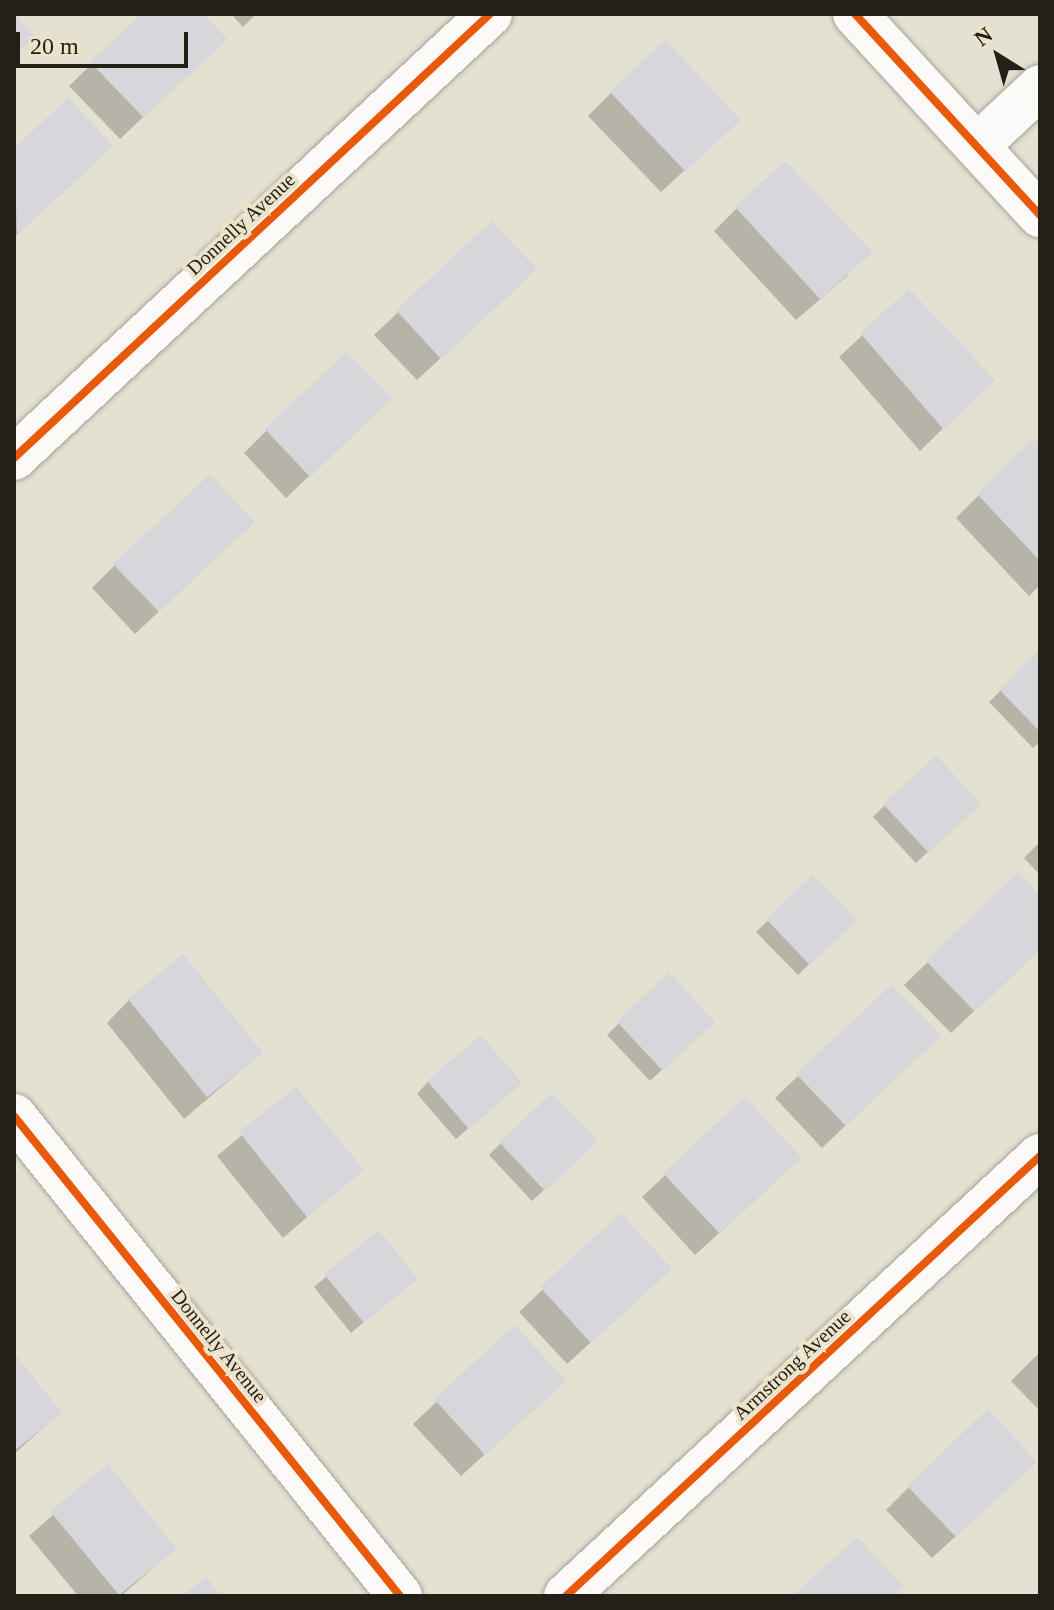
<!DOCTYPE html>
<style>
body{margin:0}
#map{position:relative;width:1054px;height:1610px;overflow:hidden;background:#e4e0d2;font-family:"Times New Roman",serif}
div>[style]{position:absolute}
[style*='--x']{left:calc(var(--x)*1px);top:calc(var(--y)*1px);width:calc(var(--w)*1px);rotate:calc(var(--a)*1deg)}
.shadow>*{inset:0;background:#0003}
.building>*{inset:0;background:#d7d6db}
.roads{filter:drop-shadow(0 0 2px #a6a398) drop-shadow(0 0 2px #a6a398)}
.minor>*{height:44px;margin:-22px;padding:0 22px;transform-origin:22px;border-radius:22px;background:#fbfaf8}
.cycleway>*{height:8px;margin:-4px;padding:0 4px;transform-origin:4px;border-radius:4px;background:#e8590c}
span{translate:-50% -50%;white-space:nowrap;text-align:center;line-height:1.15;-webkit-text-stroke:8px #ece3ca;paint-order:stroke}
.street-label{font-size:20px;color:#232017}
.frame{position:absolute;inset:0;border:16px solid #232017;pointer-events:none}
.north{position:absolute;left:958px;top:16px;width:80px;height:80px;-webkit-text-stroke:6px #ece3ca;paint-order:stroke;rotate:323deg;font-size:22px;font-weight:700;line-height:32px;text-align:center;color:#232017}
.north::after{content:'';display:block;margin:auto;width:28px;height:36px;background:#232017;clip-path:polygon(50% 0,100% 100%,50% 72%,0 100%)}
.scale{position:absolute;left:16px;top:32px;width:172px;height:36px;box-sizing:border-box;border:4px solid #232017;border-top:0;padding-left:10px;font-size:24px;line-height:28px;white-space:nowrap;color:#232017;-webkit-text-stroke:6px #ece3ca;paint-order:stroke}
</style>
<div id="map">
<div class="shadow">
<div style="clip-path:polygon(143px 14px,201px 14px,202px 61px,120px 139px,69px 86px)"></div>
<div style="clip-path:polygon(231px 14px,256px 14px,243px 27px)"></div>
<div style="clip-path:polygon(611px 93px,715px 142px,661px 192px,588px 116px)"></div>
<div style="clip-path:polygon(68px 101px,88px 169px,14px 237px,14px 150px)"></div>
<div style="clip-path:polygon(737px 208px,848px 275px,796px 320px,714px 231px)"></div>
<div style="clip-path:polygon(492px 224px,512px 292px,417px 380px,374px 335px)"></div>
<div style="clip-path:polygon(909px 292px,992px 380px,920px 451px,839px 357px)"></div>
<div style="clip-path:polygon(366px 422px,286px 498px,244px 453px,267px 430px)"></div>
<div style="clip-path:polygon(1034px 440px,1040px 447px,1040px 585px,1029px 596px,956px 518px)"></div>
<div style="clip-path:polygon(229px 545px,135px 634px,92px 588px,115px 565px)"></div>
<div style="clip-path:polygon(1040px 652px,1040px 742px,1033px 748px,989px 702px)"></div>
<div style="clip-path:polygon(885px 805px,967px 815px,916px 863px,873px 817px)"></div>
<div style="clip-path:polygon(1040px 842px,1040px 875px,1024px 858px)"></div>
<div style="clip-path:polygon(1018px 875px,1040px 898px,1040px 948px,951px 1033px,904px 985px)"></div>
<div style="clip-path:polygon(813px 878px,854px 920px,798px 975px,756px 932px)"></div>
<div style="clip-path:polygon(669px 975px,701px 1033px,650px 1081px,607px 1035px)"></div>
<div style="clip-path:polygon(891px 987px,915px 1059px,822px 1148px,775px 1098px)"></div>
<div style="clip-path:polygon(129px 1000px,261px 1053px,184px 1119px,107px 1023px)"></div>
<div style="clip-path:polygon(428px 1082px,508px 1094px,456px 1139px,417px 1094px)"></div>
<div style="clip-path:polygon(296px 1090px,361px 1170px,283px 1238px,217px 1156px)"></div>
<div style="clip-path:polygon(745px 1100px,777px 1180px,695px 1255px,642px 1197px)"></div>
<div style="clip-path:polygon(501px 1143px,584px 1153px,532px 1201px,489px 1155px)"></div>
<div style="clip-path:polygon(621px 1216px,646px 1292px,567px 1364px,519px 1312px)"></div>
<div style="clip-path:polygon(378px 1233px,415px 1279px,351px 1333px,314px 1287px)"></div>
<div style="clip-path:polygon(515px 1328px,540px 1404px,461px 1476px,413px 1424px)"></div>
<div style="clip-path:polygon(1040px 1352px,1040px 1411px,1011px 1381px)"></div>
<div style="clip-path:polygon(14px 1356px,60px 1413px,14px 1454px)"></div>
<div style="clip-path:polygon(108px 1467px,175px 1549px,121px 1596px,78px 1596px,29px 1536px)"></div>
<div style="clip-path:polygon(1011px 1485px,932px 1558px,886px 1510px,909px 1487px)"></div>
</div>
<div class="building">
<div style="clip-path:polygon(14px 14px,35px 36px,14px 57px)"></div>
<div style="clip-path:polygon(141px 14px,204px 14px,227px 39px,144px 118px,90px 62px)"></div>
<div style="clip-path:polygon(665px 40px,741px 120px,685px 171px,610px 92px)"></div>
<div style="clip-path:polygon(68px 98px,113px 146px,17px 235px,14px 148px)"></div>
<div style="clip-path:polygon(785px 161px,873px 252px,820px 299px,735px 207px)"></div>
<div style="clip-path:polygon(492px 221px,537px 269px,441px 359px,396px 310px)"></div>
<div style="clip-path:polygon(909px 289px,995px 380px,944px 430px,860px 333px)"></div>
<div style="clip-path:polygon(346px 352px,392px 399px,310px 477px,265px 429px)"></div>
<div style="clip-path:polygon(1034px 438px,1040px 444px,1040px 561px,977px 494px)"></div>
<div style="clip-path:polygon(210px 474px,255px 522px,159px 612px,113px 564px)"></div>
<div style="clip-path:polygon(1040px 649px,1040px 732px,999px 689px)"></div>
<div style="clip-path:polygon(936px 755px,981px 804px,929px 853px,883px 804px)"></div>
<div style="clip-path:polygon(1018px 872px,1040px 895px,1040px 950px,975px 1012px,926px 961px)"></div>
<div style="clip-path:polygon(813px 875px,857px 920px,810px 965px,766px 919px)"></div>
<div style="clip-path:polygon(183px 954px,263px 1053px,207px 1097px,128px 999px)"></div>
<div style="clip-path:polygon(669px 972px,715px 1022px,663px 1071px,617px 1022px)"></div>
<div style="clip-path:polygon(891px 985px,941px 1036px,846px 1126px,796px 1074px)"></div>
<div style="clip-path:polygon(481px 1035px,522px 1083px,469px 1129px,427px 1081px)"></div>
<div style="clip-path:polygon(296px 1087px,364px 1170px,307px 1217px,239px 1132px)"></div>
<div style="clip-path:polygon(552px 1093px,598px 1141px,545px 1191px,499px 1142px)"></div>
<div style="clip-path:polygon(745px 1097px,802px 1158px,719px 1233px,663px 1173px)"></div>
<div style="clip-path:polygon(621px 1213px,672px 1269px,591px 1343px,540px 1287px)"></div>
<div style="clip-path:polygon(379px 1230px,418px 1279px,364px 1323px,324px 1274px)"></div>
<div style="clip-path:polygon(515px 1325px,566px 1381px,485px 1455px,434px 1399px)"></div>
<div style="clip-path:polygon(14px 1353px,62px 1413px,14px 1451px)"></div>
<div style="clip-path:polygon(988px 1409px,1037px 1462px,956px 1537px,907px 1486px)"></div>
<div style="clip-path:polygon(108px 1464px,177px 1549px,119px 1595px,50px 1511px)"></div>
<div style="clip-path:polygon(857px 1537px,905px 1587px,895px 1596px,793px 1596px)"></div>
<div style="clip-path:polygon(206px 1577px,221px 1596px,182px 1596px)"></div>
</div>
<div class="roads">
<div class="minor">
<div style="--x:855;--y:14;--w:273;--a:47.4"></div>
<div style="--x:977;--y:146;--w:86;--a:-43.1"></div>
<div style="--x:14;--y:458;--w:651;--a:-43.01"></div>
<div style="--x:14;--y:1116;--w:616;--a:51.19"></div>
<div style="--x:566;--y:1596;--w:647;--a:-42.87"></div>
</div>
</div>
<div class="cycleway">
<div style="--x:855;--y:14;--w:273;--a:47.4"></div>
<div style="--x:14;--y:458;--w:651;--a:-43.01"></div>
<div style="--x:14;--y:1116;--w:616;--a:51.19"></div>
<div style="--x:566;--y:1596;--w:647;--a:-42.87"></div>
</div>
<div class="street-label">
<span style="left:241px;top:224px;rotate:-43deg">Donnelly Avenue</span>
<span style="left:219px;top:1346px;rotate:51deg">Donnelly Avenue</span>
<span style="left:792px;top:1365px;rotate:-43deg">Armstrong Avenue</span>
</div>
<div class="frame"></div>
<div class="north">N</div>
<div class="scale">20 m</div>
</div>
